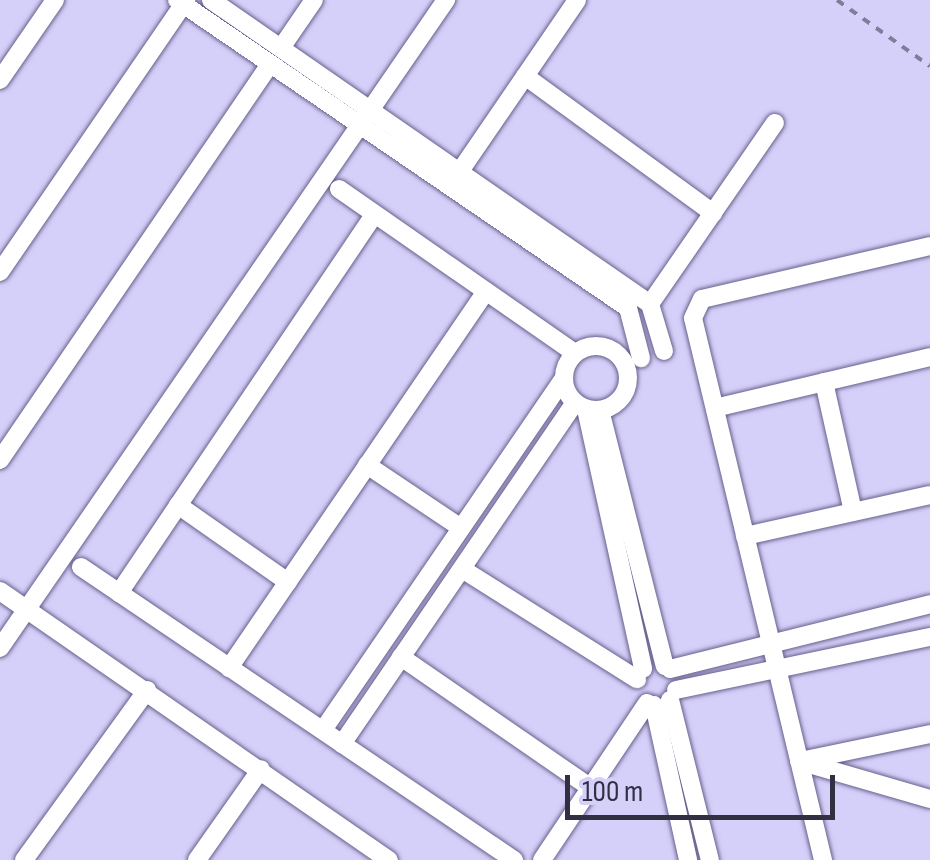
<!DOCTYPE html>
<style>
body{margin:0}
#map{position:relative;width:930px;height:860px;overflow:hidden;background:#d5d0f9;font-family:"Sofia Sans Condensed",sans-serif}
div>[style]{position:absolute}
[style*='--x']{left:calc(var(--x)*1px);top:calc(var(--y)*1px);width:calc(var(--w)*1px);rotate:calc(var(--a)*1deg)}
.path>*{height:4px;margin-top:-2px;transform-origin:0;background:repeating-linear-gradient(90deg,#807c9a 0 8px,transparent 0 16px)}
.roads{filter:drop-shadow(0 0 2px #67608d) drop-shadow(0 0 2px #67608d)}
.minor>*{height:18px;margin:-9px;padding:0 9px;transform-origin:9px;border-radius:9px;background:#fff}
.minor>.ring{margin:-9px;padding:0;box-sizing:content-box;background:none;border:18px solid #fff;border-radius:50%}
span{translate:-50% -50%;white-space:nowrap;text-align:center;line-height:1.15;-webkit-text-stroke:8px #d5d0f9;paint-order:stroke}
.scale{position:absolute;left:565px;top:775px;width:270px;height:45px;box-sizing:border-box;border:5px solid #322f43;border-top:0;padding-left:12px;font-size:30px;line-height:35px;white-space:nowrap;color:#322f43;-webkit-text-stroke:8px #d5d0f9;paint-order:stroke}
</style>
<div id="map">
<div class="path">
<div style="--x:837;--y:0;--w:114;--a:35.4"></div>
</div>
<div class="roads">
<div class="minor">
<div style="--x:177;--y:0;--w:546;--a:34.33"></div>
<div style="--x:628;--y:308;--w:52;--a:75.4"></div>
<div style="--x:211;--y:0;--w:534;--a:34.7"></div>
<div style="--x:650;--y:304;--w:49;--a:73.4"></div>
<div style="--x:281;--y:48;--w:58;--a:-55.5"></div>
<div style="--x:525;--y:76;--w:233;--a:36.1"></div>
<div style="--x:0;--y:80;--w:97;--a:-55.5"></div>
<div style="--x:456;--y:177;--w:214;--a:-55.6"></div>
<div style="--x:339;--y:189;--w:287;--a:34.8"></div>
<div style="--x:0;--y:272;--w:330;--a:-55.6"></div>
<div style="--x:650;--y:304;--w:220;--a:-55.4"></div>
<div class="ring" style="left:564px;top:346px;width:46px;height:46px"></div>
<div style="--x:824;--y:382;--w:133;--a:77.4"></div>
<div style="--x:715;--y:408;--w:221;--a:-13.3"></div>
<div style="--x:586;--y:409;--w:266;--a:77.6"></div>
<div style="--x:600;--y:410;--w:264;--a:75.8"></div>
<div style="--x:0;--y:460;--w:479;--a:-55.7"></div>
<div style="--x:367;--y:465;--w:113;--a:33.8"></div>
<div style="--x:178;--y:505;--w:134;--a:35"></div>
<div style="--x:745;--y:536;--w:189;--a:-12.5"></div>
<div style="--x:81;--y:567;--w:523;--a:34.09"></div>
<div style="--x:462;--y:569;--w:207;--a:32.2"></div>
<div style="--x:0;--y:591;--w:473;--a:34.7"></div>
<div style="--x:119;--y:593;--w:457;--a:-56"></div>
<div style="--x:0;--y:648;--w:787;--a:-55.46"></div>
<div style="--x:401;--y:657;--w:231;--a:34.6"></div>
<div style="--x:229;--y:668;--w:456;--a:-55.7"></div>
<div style="--x:670;--y:669;--w:268;--a:-14"></div>
<div style="--x:676;--y:690;--w:259;--a:-11.8"></div>
<div style="--x:670;--y:700;--w:165;--a:76"></div>
<div style="--x:654;--y:705;--w:159;--a:77.6"></div>
<div style="--x:323;--y:730;--w:427;--a:-55.6"></div>
<div style="--x:342;--y:744;--w:413;--a:-55.7"></div>
<div style="--x:805;--y:760;--w:128;--a:-11.7"></div>
<div style="--x:799;--y:761;--w:136;--a:16.2"></div>
<div style="--x:24;--y:860;--w:210;--a:-54.1"></div>
<div style="--x:197;--y:860;--w:111;--a:-54.9"></div>
<div style="--x:542;--y:860;--w:189;--a:-56.2"></div>
<div style="--x:823;--y:860;--w:557;--a:-103.49"></div>
<div style="--x:693;--y:318;--w:21;--a:-65"></div>
<div style="--x:702;--y:299;--w:234;--a:-13.1"></div>
</div>
</div>
<div class="scale">100 m</div>
</div>
